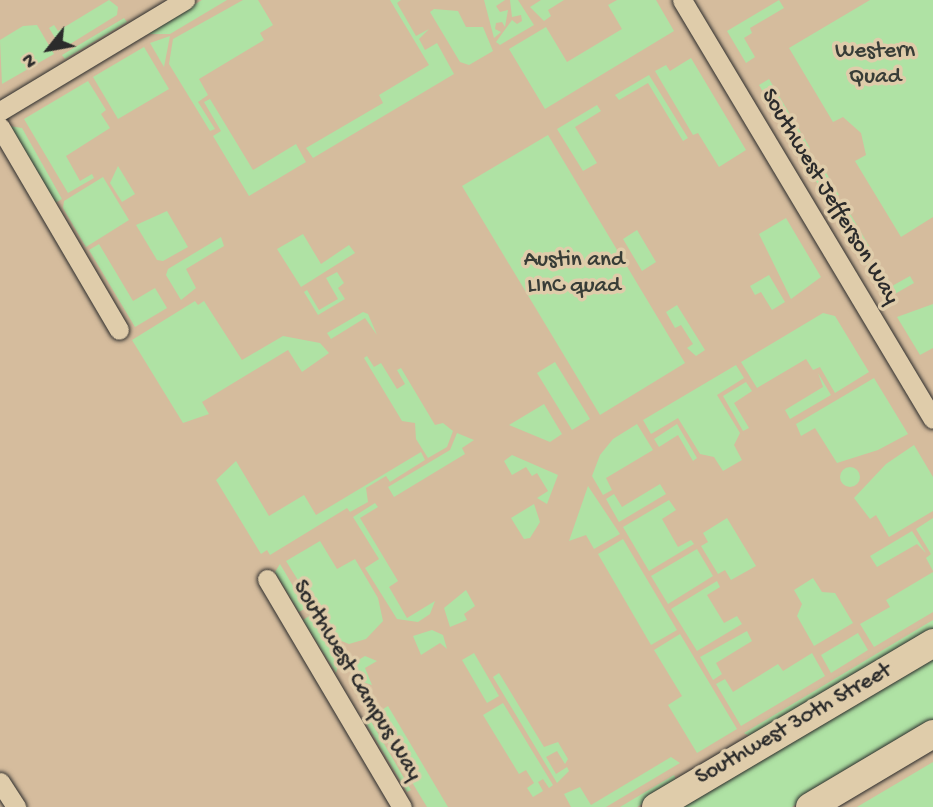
<!DOCTYPE html>
<style>
body{margin:0}
#map{position:relative;width:933px;height:807px;overflow:hidden;background:#dfccaa;font-family:"Gochi Hand",sans-serif}
div>[style]{position:absolute}
[style*='--x']{left:calc(var(--x)*1px);top:calc(var(--y)*1px);width:calc(var(--w)*1px);rotate:calc(var(--a)*1deg)}
.built>*{inset:0;background:#d5bc9d}
.green>*{inset:0;background:#afe2a4}
.round{border-radius:50%}
.roads{filter:drop-shadow(0 0 2px #2b2b2b) drop-shadow(0 0 2px #2b2b2b)}
.street>*{height:19px;margin:-9.5px;padding:0 9.5px;transform-origin:9.5px;border-radius:9.5px;background:#dfccaa}
.secondary>*{height:28px;margin:-14px;padding:0 14px;transform-origin:14px;border-radius:14px;background:#dfccaa}
span{translate:-50% -50%;white-space:nowrap;text-align:center;line-height:1.15;-webkit-text-stroke:7px #dfccaa;paint-order:stroke}
.park-label{font-size:23px;color:#383d37}
.street-label{font-size:23px;color:#2b2b2b}
.north{position:absolute;left:14px;top:14px;width:70px;height:70px;-webkit-text-stroke:5px #dfccaa;paint-order:stroke;rotate:239deg;font-size:19px;font-weight:700;line-height:28px;text-align:center;color:#2b2b2b}
.north::after{content:'';display:block;margin:auto;width:24px;height:32px;background:#2b2b2b;clip-path:polygon(50% 0,100% 100%,50% 72%,0 100%)}
</style>
<div id="map">
<div class="built">
<div style="clip-path:polygon(0 0,933px 0,933px 807px,0 807px)"></div>
</div>
<div class="green">
<div style="clip-path:polygon(109px 0,118px 7px,117px 15px,62px 49px,49px 28px,54px 25px,58px 31px)"></div>
<div style="clip-path:polygon(202px 0,227px 0,170px 34px,145px 34px)"></div>
<div style="clip-path:polygon(243px 0,258px 0,273px 25px,260px 33px,264px 40px,199px 79px,208px 95px,198px 102px,215px 129px,210px 131px,169px 64px,173px 39px)"></div>
<div style="clip-path:polygon(390px 0,401px 0,397px 3px,416px 36px,429px 29px,419px 39px,425px 50px,437px 43px,454px 74px,313px 158px,306px 148px,383px 103px,379px 95px,429px 65px)"></div>
<div style="clip-path:polygon(484px 0,505px 0,496px 6px,500px 12px,508px 10px,505px 27px,502px 22px,496px 23px,495px 29px,501px 32px,494px 38px)"></div>
<div style="clip-path:polygon(510px 0,518px 0,534px 25px,500px 45px,496px 42px,512px 20px,517px 24px,522px 21px,521px 15px,512px 17px)"></div>
<div style="clip-path:polygon(541px 0,564px 0,548px 10px,551px 16px,544px 21px,530px 7px)"></div>
<div style="clip-path:polygon(617px 0,656px 0,674px 31px,545px 109px,509px 49px,546px 27px,567px 62px,622px 29px,608px 5px)"></div>
<div style="clip-path:polygon(779px 0,784px 8px,750px 28px,752px 33px,744px 38px,755px 57px,746px 63px,727px 31px)"></div>
<div style="clip-path:polygon(870px 0,933px 0,933px 217px,901px 237px,855px 161px,866px 155px,861px 133px,843px 117px,833px 122px,789px 48px)"></div>
<div style="clip-path:polygon(434px 9px,458px 11px,466px 27px,483px 27px,493px 51px,469px 65px,460px 62px,430px 12px)"></div>
<div style="clip-path:polygon(124px 18px,127px 22px,65px 59px,62px 55px)"></div>
<div style="clip-path:polygon(37px 25px,54px 54px,2px 84px,0 40px,23px 26px)"></div>
<div style="clip-path:polygon(170px 36px,164px 67px,150px 43px)"></div>
<div style="clip-path:polygon(144px 47px,169px 89px,118px 119px,93px 77px)"></div>
<div style="clip-path:polygon(691px 58px,746px 150px,719px 167px,698px 133px,693px 135px,655px 71px,666px 65px,670px 71px)"></div>
<div style="clip-path:polygon(649px 75px,688px 138px,683px 141px,648px 83px,619px 100px,615px 95px)"></div>
<div style="clip-path:polygon(769px 79px,810px 148px,800px 155px,759px 85px)"></div>
<div style="clip-path:polygon(88px 81px,106px 110px,101px 114px,110px 128px,66px 156px,80px 181px,92px 174px,94px 178px,68px 193px,24px 119px)"></div>
<div style="clip-path:polygon(210px 99px,253px 170px,296px 144px,306px 162px,249px 196px,213px 136px,221px 131px,204px 102px)"></div>
<div style="clip-path:polygon(597px 105px,601px 111px,575px 127px,597px 163px,583px 171px,557px 129px)"></div>
<div style="clip-path:polygon(9px 126px,22px 128px,62px 199px,55px 203px)"></div>
<div style="clip-path:polygon(548px 135px,685px 363px,600px 415px,462px 186px)"></div>
<div style="clip-path:polygon(118px 166px,135px 194px,122px 202px,110px 183px)"></div>
<div style="clip-path:polygon(814px 166px,818px 172px,824px 169px,839px 195px,828px 202px,809px 169px)"></div>
<div style="clip-path:polygon(103px 177px,129px 220px,86px 247px,63px 208px,64px 201px)"></div>
<div style="clip-path:polygon(848px 210px,869px 246px,859px 252px,837px 216px)"></div>
<div style="clip-path:polygon(167px 211px,188px 247px,163px 261px,157px 260px,136px 225px)"></div>
<div style="clip-path:polygon(786px 218px,821px 277px,791px 299px,759px 234px)"></div>
<div style="clip-path:polygon(637px 230px,656px 262px,642px 271px,623px 239px)"></div>
<div style="clip-path:polygon(303px 234px,321px 264px,349px 245px,355px 253px,301px 287px,277px 249px)"></div>
<div style="clip-path:polygon(221px 237px,224px 246px,186px 269px,196px 288px,181px 300px,166px 275px,168px 269px)"></div>
<div style="clip-path:polygon(99px 244px,133px 301px,155px 288px,167px 308px,135px 327px,89px 250px)"></div>
<div style="clip-path:polygon(864px 258px,870px 267px,878px 263px,892px 286px,910px 276px,914px 283px,886px 299px)"></div>
<div style="clip-path:polygon(337px 272px,344px 283px,338px 288px,345px 299px,318px 315px,304px 292px,307px 290px,319px 310px,338px 299px,326px 278px)"></div>
<div style="clip-path:polygon(769px 275px,785px 302px,772px 310px,761px 292px,755px 295px,750px 286px)"></div>
<div style="clip-path:polygon(195px 301px,198px 305px,204px 301px,242px 360px,283px 336px,320px 343px,329px 353px,302px 372px,288px 350px,202px 402px,209px 414px,183px 423px,132px 340px)"></div>
<div style="clip-path:polygon(933px 304px,933px 348px,920px 355px,897px 317px)"></div>
<div style="clip-path:polygon(677px 305px,705px 350px,696px 356px,687px 348px,693px 344px,681px 325px,675px 328px,666px 312px)"></div>
<div style="clip-path:polygon(363px 312px,368px 314px,377px 335px,365px 318px,331px 339px,327px 333px)"></div>
<div style="clip-path:polygon(823px 313px,835px 316px,869px 372px,835px 393px,820px 367px,813px 370px,806px 359px,757px 388px,741px 362px)"></div>
<div style="clip-path:polygon(367px 356px,374px 367px,381px 363px,397px 389px,405px 384px,397px 370px,401px 368px,435px 425px,443px 423px,453px 431px,447px 447px,428px 458px,416px 439px,415px 423px,402px 421px,364px 358px)"></div>
<div style="clip-path:polygon(555px 362px,590px 419px,572px 430px,537px 373px)"></div>
<div style="clip-path:polygon(736px 365px,744px 378px,717px 395px,740px 433px,734px 445px,742px 460px,723px 471px,714px 457px,700px 454px,678px 418px,651px 434px,643px 420px)"></div>
<div style="clip-path:polygon(818px 373px,831px 395px,790px 419px,785px 410px,823px 387px)"></div>
<div style="clip-path:polygon(874px 378px,908px 434px,878px 450px,837px 463px,815px 428px,801px 436px,796px 424px)"></div>
<div style="clip-path:polygon(746px 382px,752px 391px,734px 403px,749px 428px,743px 431px,723px 396px)"></div>
<div style="clip-path:polygon(544px 404px,562px 434px,550px 442px,509px 425px)"></div>
<div style="clip-path:polygon(637px 424px,653px 450px,606px 478px,612px 490px,603px 495px,592px 476px,600px 455px,613px 439px)"></div>
<div style="clip-path:polygon(677px 424px,697px 458px,693px 461px,678px 435px,659px 447px,654px 439px)"></div>
<div style="clip-path:polygon(457px 433px,474px 440px,462px 448px,465px 454px,394px 497px,388px 487px,450px 450px)"></div>
<div style="clip-path:polygon(914px 445px,933px 477px,933px 511px,889px 537px,876px 515px,870px 519px,854px 498px,886px 464px)"></div>
<div style="clip-path:polygon(421px 452px,425px 460px,390px 482px,386px 476px,366px 488px,368px 502px,350px 512px,347px 508px,270px 555px,267px 550px,261px 554px,216px 480px,236px 461px,269px 516px,304px 495px,316px 515px)"></div>
<div style="clip-path:polygon(512px 455px,558px 475px,547px 504px,537px 498px,548px 491px,537px 473px,532px 476px,526px 467px,512px 475px,504px 461px)"></div>
<div class="round" style="left:840px;top:467px;width:20px;height:20px"></div>
<div style="clip-path:polygon(660px 484px,666px 494px,619px 522px,606px 499px,614px 494px,622px 507px)"></div>
<div style="clip-path:polygon(588px 486px,620px 534px,594px 549px,586px 535px,569px 541px)"></div>
<div style="clip-path:polygon(669px 500px,676px 510px,662px 519px,678px 547px,691px 540px,694px 544px,649px 571px,623px 527px)"></div>
<div style="clip-path:polygon(375px 503px,378px 507px,360px 518px,398px 581px,389px 587px,407px 618px,435px 601px,430px 614px,418px 622px,397px 619px,365px 568px,379px 559px,353px 517px)"></div>
<div style="clip-path:polygon(534px 504px,540px 522px,530px 538px,524px 539px,511px 518px)"></div>
<div style="clip-path:polygon(727px 518px,756px 566px,731px 580px,725px 570px,718px 574px,701px 546px,708px 542px,703px 533px)"></div>
<div style="clip-path:polygon(933px 518px,933px 571px,926px 558px,931px 554px,916px 529px)"></div>
<div style="clip-path:polygon(912px 531px,926px 553px,917px 544px,877px 567px,870px 556px)"></div>
<div style="clip-path:polygon(623px 539px,677px 630px,651px 645px,598px 554px)"></div>
<div style="clip-path:polygon(320px 541px,337px 569px,355px 559px,378px 598px,383px 621px,366px 639px,349px 644px,334px 638px,286px 561px)"></div>
<div style="clip-path:polygon(697px 549px,713px 576px,668px 604px,651px 576px)"></div>
<div style="clip-path:polygon(280px 564px,306px 608px,299px 612px,275px 572px)"></div>
<div style="clip-path:polygon(933px 572px,933px 612px,874px 647px,860px 624px,890px 607px,886px 600px)"></div>
<div style="clip-path:polygon(813px 578px,822px 592px,835px 593px,853px 623px,814px 646px,797px 616px,802px 604px,794px 590px)"></div>
<div style="clip-path:polygon(717px 581px,720px 587px,707px 595px,724px 623px,737px 616px,742px 624px,697px 651px,671px 609px)"></div>
<div style="clip-path:polygon(466px 590px,475px 606px,464px 614px,467px 620px,450px 627px,444px 608px)"></div>
<div style="clip-path:polygon(311px 615px,339px 662px,336px 673px,303px 620px)"></div>
<div style="clip-path:polygon(933px 620px,933px 630px,752px 738px,744px 733px)"></div>
<div style="clip-path:polygon(432px 630px,443px 635px,447px 649px,440px 643px,421px 655px,413px 636px)"></div>
<div style="clip-path:polygon(747px 631px,752px 641px,716px 663px,722px 674px,713px 680px,700px 657px)"></div>
<div style="clip-path:polygon(858px 633px,868px 650px,831px 673px,821px 655px)"></div>
<div style="clip-path:polygon(680px 634px,737px 729px,697px 753px,668px 705px,682px 696px,654px 650px)"></div>
<div style="clip-path:polygon(933px 649px,933px 722px,792px 807px,669px 807px)"></div>
<div style="clip-path:polygon(474px 653px,499px 696px,487px 703px,462px 660px)"></div>
<div style="clip-path:polygon(812px 653px,825px 676px,741px 726px,716px 684px,725px 679px,733px 692px,778px 664px,783px 671px)"></div>
<div style="clip-path:polygon(365px 656px,377px 661px,365px 668px,372px 685px,359px 681px,353px 670px,355px 662px)"></div>
<div style="clip-path:polygon(499px 673px,544px 747px,558px 742px,568px 759px,565px 764px,557px 751px,546px 757px,556px 774px,567px 767px,569px 771px,557px 783px,493px 677px)"></div>
<div style="clip-path:polygon(503px 703px,553px 785px,549px 788px,543px 779px,538px 782px,543px 791px,533px 797px,527px 788px,534px 783px,526px 770px,519px 774px,483px 715px)"></div>
<div style="clip-path:polygon(388px 706px,448px 807px,427px 807px,372px 716px)"></div>
<div style="clip-path:polygon(369px 718px,411px 790px,407px 792px,364px 720px)"></div>
<div style="clip-path:polygon(671px 757px,680px 763px,606px 807px,571px 807px,564px 794px,580px 787px,591px 805px)"></div>
<div style="clip-path:polygon(933px 762px,933px 807px,857px 807px)"></div>
<div style="clip-path:polygon(674px 775px,677px 782px,674px 785px,637px 807px,620px 807px)"></div>
</div>
<div class="roads">
<div class="street">
<div style="--x:682;--y:0;--w:488;--a:59.1"></div>
<div style="--x:0;--y:111;--w:216;--a:-31"></div>
<div style="--x:0;--y:127;--w:235;--a:59.6"></div>
<div style="--x:267;--y:579;--w:265;--a:59.4"></div>
<div style="--x:0;--y:782;--w:30;--a:57"></div>
</div>
<div class="secondary">
<div style="--x:656;--y:807;--w:322;--a:-30.6"></div>
<div style="--x:810;--y:807;--w:143;--a:-30.7"></div>
</div>
</div>
<div class="park-label">
<span style="left:875px;top:65px">Western<br>Quad</span>
<span style="left:574px;top:274px">Austin and<br>LInC quad</span>
</div>
<div class="street-label">
<span style="left:829px;top:197px;rotate:59deg">Southwest Jefferson Way</span>
<span style="left:356px;top:681px;rotate:59deg">Southwest Campus Way</span>
<span style="left:794px;top:725px;rotate:-30deg">Southwest 30th Street</span>
</div>
<div class="north">N</div>
</div>
